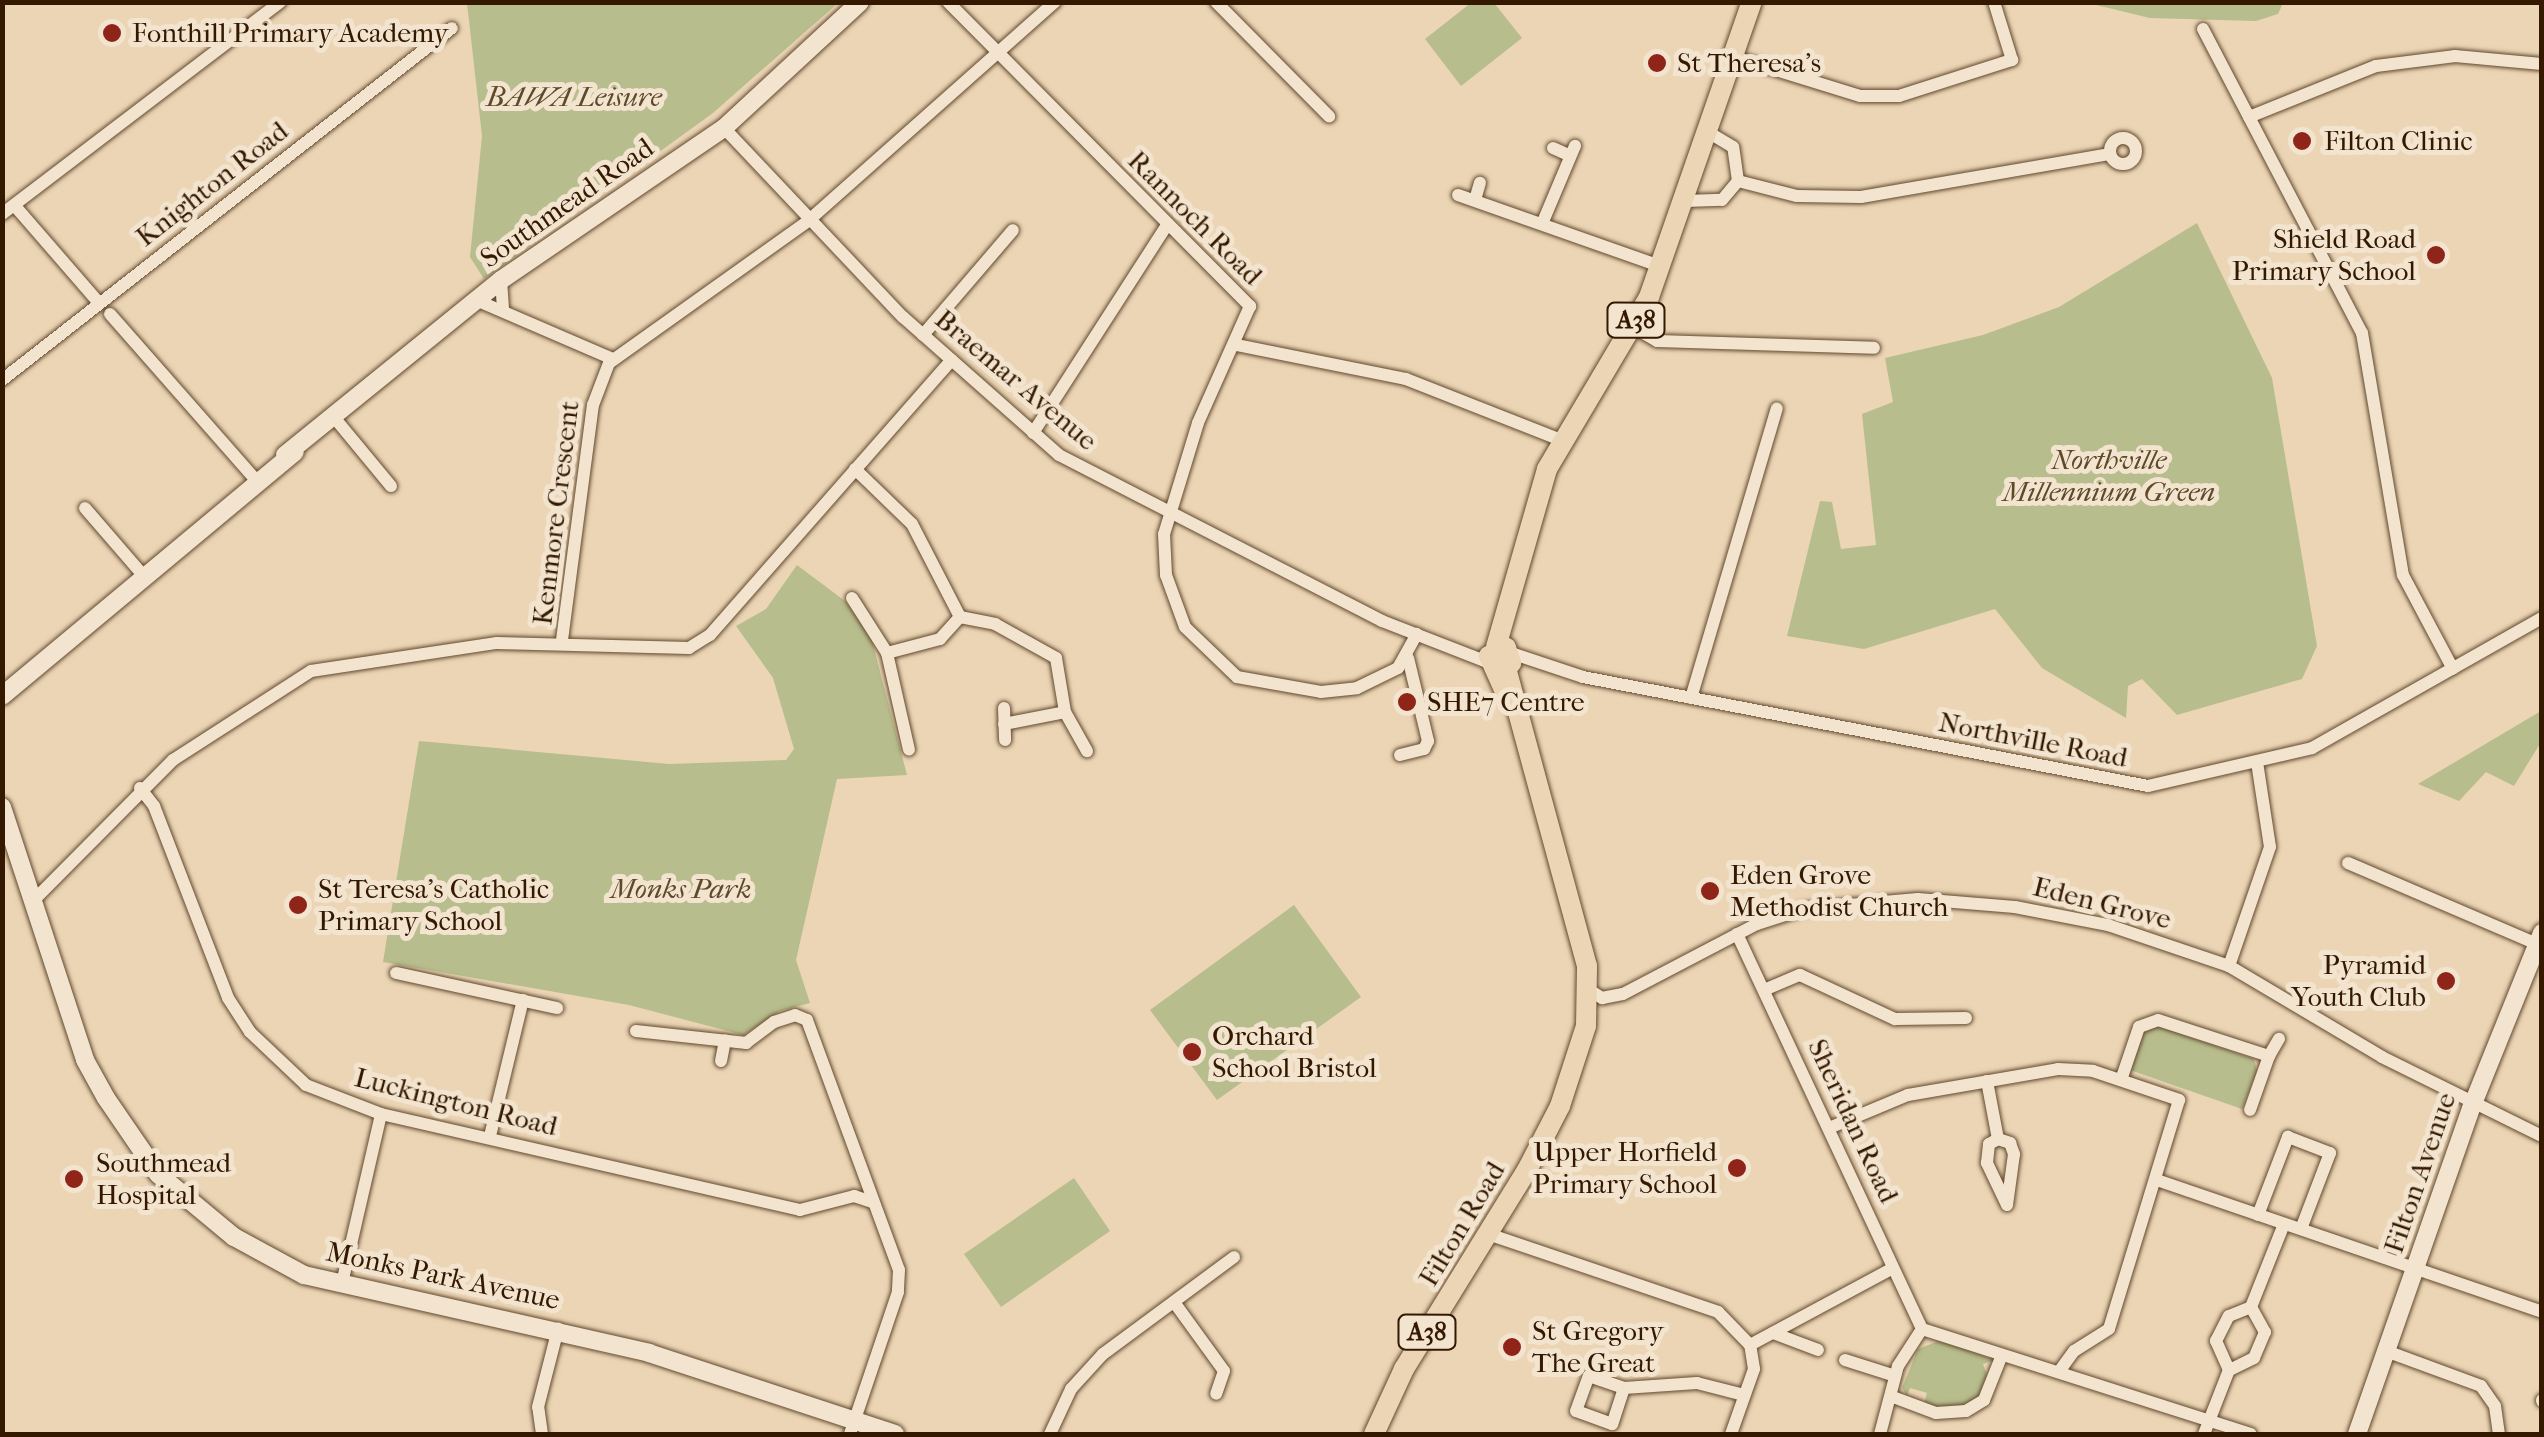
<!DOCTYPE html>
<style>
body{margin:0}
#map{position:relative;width:2544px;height:1437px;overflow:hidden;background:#ebd5b5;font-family:"IM FELL French Canon",serif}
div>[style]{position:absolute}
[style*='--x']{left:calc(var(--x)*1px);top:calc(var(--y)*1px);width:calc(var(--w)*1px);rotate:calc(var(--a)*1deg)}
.green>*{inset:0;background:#b8bd8d}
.roads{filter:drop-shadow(0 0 2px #62482d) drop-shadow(0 0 2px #62482d)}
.street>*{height:12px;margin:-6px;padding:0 6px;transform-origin:6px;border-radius:6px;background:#f2e4cf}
.street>.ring{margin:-6px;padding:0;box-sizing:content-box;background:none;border:12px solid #f2e4cf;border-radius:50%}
.secondary>*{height:18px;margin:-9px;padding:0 9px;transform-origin:9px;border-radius:9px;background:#f2e4cf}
.primary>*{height:20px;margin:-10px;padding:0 10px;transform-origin:10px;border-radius:10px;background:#ebd5b5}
.dots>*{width:28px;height:28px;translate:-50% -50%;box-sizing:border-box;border:5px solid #f2e4cf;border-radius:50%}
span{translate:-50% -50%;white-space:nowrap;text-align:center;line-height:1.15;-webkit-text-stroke:10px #f2e4cf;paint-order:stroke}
.shield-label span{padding:2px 8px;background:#f2e4cf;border:2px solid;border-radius:8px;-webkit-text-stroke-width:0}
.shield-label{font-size:25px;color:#341900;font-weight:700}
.poi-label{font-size:28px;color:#341900}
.left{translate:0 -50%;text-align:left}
.right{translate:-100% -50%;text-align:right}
.park-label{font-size:28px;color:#5c4a2a;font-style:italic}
.street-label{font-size:28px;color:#341900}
.frame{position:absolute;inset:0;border:5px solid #341900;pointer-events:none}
</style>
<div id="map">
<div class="green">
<div style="clip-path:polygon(1472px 2px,1494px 3px,1522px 38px,1461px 86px,1425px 39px)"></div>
<div style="clip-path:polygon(467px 3px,838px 3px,713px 113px,484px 279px,470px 257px,482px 136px)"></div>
<div style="clip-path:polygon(2088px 3px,2283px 3px,2278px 14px,2256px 21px,2150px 18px)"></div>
<div style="clip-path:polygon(2197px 223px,2272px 378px,2317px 646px,2302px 679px,2177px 715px,2142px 679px,2128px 686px,2126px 718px,2042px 668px,1995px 609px,1864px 649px,1787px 636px,1820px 501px,1832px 502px,1841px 549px,1876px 545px,1862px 414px,1893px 402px,1885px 358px,1983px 335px,2059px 307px)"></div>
<div style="clip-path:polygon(797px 565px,845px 601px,871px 637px,907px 775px,837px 779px,796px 960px,810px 1003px,780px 1011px,743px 1035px,629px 1005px,383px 962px,419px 741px,669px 764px,786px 760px,794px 749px,773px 678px,736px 626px,766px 609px)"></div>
<div style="clip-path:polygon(2541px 711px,2541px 742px,2514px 786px,2486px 772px,2459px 801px,2418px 784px)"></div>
<div style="clip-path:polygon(1294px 905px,1361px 997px,1217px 1100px,1150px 1010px)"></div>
<div style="clip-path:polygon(2155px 1025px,2254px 1059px,2257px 1071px,2242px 1109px,2130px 1070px,2143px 1031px)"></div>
<div style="clip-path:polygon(1074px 1178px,1110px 1231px,1001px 1307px,964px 1254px)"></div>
<div style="clip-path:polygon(1944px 1339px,1974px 1345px,1972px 1352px,1995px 1360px,1983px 1364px,1989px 1380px,1983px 1393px,1968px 1406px,1946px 1410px,1924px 1404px,1927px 1393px,1910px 1388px,1907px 1396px,1902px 1388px,1918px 1349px)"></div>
</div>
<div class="roads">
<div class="street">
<div style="--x:948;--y:2;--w:429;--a:45.2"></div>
<div style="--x:1250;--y:306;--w:128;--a:114"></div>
<div style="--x:1198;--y:423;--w:116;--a:107"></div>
<div style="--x:1164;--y:534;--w:41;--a:87.2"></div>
<div style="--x:1166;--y:575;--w:55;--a:69.9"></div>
<div style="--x:1185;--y:627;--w:72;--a:43.9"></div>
<div style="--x:1237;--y:677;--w:85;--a:10.1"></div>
<div style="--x:1321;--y:692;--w:36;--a:-6"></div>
<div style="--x:1357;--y:688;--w:46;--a:-26"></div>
<div style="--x:1398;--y:668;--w:39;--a:-61"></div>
<div style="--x:1216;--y:2;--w:161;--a:45.3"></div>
<div style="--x:2203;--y:29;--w:343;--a:62.4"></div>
<div style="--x:2362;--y:333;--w:245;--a:80.4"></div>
<div style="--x:2403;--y:575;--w:106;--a:62"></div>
<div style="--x:1734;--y:57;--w:132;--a:17.2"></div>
<div style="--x:1860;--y:96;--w:39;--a:0"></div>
<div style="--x:1899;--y:96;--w:119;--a:-17.7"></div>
<div style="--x:2012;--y:60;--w:61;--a:-107.2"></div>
<div style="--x:2249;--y:117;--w:137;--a:-21.9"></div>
<div style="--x:2376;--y:66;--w:80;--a:-7.2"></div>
<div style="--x:2455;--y:56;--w:87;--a:5.3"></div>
<div style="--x:724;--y:128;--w:260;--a:46.6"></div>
<div style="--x:903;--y:317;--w:208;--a:41.5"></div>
<div style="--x:1059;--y:455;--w:363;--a:27.2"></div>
<div style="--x:1382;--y:621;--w:116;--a:21.3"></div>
<div class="ring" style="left:2110px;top:138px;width:14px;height:14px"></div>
<div style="--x:1553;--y:148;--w:17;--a:24"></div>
<div style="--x:1738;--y:181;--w:61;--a:14.3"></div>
<div style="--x:1797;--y:196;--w:64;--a:0.9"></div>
<div style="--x:1861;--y:197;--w:253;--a:-9.8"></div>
<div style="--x:1458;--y:195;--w:216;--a:19.4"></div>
<div style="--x:1475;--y:200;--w:18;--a:-74"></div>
<div style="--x:1685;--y:201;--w:37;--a:-2"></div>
<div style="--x:1722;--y:200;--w:25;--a:-50"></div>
<div style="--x:1738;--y:181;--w:34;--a:-98"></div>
<div style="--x:1733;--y:147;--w:27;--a:-149"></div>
<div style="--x:15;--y:206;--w:128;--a:49.1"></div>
<div style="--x:2;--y:214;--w:350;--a:-37.3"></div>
<div style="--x:1542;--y:224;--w:85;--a:-67.1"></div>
<div style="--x:501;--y:280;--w:31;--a:86"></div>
<div style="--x:476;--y:300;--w:149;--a:23.3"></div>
<div style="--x:110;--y:314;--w:220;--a:48.7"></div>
<div style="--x:1633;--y:327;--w:28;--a:30"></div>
<div style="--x:1657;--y:341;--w:217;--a:1.8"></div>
<div style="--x:923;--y:335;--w:138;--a:-49.4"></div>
<div style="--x:1237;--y:345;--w:172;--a:11.4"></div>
<div style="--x:1406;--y:379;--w:167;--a:21.5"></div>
<div style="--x:2;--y:380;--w:571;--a:-38.03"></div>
<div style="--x:333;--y:416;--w:91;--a:50.4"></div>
<div style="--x:1033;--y:433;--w:245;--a:-57.2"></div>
<div style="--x:855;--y:469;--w:79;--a:44"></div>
<div style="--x:912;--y:524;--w:105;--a:62.7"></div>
<div style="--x:960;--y:617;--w:36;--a:11"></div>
<div style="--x:995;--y:624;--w:70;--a:29.1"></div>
<div style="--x:1056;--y:658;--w:55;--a:80.5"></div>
<div style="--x:1065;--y:712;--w:45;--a:60.6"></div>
<div style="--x:85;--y:508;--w:87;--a:49.2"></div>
<div style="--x:852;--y:598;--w:65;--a:57.5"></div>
<div style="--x:887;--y:653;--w:99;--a:77.2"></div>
<div style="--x:562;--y:640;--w:237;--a:-82.5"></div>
<div style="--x:593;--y:405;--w:45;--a:-69.1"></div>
<div style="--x:609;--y:363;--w:244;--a:-35.5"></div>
<div style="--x:808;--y:221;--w:330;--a:-41.6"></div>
<div style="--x:887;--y:653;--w:55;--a:-14.8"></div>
<div style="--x:940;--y:639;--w:30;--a:-48"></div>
<div style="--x:1511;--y:653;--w:76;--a:18.4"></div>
<div style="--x:1583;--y:677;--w:575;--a:10.92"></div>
<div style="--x:2148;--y:786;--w:168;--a:-13"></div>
<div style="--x:2312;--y:748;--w:264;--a:-29.5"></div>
<div style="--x:1691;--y:698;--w:302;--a:-73.5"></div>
<div style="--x:1004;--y:708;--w:32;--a:88"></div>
<div style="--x:1004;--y:724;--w:62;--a:-11.1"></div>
<div style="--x:1400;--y:755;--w:25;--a:-14"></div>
<div style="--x:1424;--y:749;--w:9;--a:-63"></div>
<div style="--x:1428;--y:741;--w:85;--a:-103.5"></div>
<div style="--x:140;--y:788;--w:23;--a:52"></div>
<div style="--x:154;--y:806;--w:206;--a:68.9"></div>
<div style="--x:228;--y:998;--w:40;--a:57.1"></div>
<div style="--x:250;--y:1032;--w:77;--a:43.4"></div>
<div style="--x:306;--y:1085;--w:80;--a:21.1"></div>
<div style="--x:381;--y:1114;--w:430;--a:12.9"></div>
<div style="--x:800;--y:1210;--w:56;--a:-14.5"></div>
<div style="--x:854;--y:1196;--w:20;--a:18"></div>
<div style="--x:2348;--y:863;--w:211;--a:23.2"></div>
<div style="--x:33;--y:901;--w:199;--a:-45.2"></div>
<div style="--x:173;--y:760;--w:164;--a:-32.8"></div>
<div style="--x:311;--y:671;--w:188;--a:-8.6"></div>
<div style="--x:497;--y:643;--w:192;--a:1.5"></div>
<div style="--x:689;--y:648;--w:25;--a:-32"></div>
<div style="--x:710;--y:635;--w:366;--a:-48.7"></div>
<div style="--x:1737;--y:934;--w:436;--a:64.9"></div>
<div style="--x:2229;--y:966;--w:126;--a:-71"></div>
<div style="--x:2270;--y:847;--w:86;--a:-98.7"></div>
<div style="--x:396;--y:973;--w:165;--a:12.3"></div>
<div style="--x:1588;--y:989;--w:17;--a:33"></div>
<div style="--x:1602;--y:998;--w:21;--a:-11"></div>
<div style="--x:1623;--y:994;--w:151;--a:-27.6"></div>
<div style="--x:1757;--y:924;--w:49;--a:-17.7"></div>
<div style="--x:1804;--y:909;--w:114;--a:-5"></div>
<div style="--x:1918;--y:899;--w:97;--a:4.7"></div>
<div style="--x:2015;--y:907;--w:95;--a:11"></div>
<div style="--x:2108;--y:925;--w:128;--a:18.7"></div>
<div style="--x:2229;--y:966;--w:178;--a:30.7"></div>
<div style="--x:2382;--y:1057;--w:178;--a:26.3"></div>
<div style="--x:1764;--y:990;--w:39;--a:-23"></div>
<div style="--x:1800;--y:975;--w:105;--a:24.9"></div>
<div style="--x:1895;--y:1019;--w:71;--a:-0.8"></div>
<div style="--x:636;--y:1031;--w:111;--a:6.2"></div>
<div style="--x:746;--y:1043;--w:35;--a:-37"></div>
<div style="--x:774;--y:1022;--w:22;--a:-18"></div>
<div style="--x:795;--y:1015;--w:13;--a:23"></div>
<div style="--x:807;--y:1020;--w:266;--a:69.8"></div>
<div style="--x:899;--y:1270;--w:22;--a:93"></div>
<div style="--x:898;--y:1292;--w:150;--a:108.7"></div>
<div style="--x:2269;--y:1056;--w:20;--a:-60"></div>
<div style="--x:721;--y:1061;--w:21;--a:-79"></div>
<div style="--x:2121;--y:1080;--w:56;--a:-71.2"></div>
<div style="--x:2139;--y:1027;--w:20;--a:-20"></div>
<div style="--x:2158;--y:1020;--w:117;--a:18"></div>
<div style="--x:2269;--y:1056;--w:57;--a:109.4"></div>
<div style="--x:1987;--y:1081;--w:59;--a:79.3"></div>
<div style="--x:1829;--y:1128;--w:86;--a:-22.7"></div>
<div style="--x:1908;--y:1095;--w:152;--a:-9.8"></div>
<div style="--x:2058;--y:1069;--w:35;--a:3"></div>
<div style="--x:2093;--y:1071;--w:91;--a:18.6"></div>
<div style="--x:2179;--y:1100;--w:239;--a:107"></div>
<div style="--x:2109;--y:1329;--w:41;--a:147.8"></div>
<div style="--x:2074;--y:1351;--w:22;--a:126"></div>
<div style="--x:490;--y:1136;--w:140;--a:-76.4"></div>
<div style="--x:1998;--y:1139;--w:13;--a:18"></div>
<div style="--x:2010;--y:1143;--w:12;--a:70"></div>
<div style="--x:2014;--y:1154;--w:51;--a:97.8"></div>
<div style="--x:2007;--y:1205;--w:47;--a:-115.5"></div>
<div style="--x:1987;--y:1163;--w:19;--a:-84"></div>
<div style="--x:1989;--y:1144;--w:10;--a:-29"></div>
<div style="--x:2157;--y:1180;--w:407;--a:18.9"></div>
<div style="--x:2258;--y:1215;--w:84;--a:-69"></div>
<div style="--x:2288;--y:1137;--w:45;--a:20.9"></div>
<div style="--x:2330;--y:1153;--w:81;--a:110.9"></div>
<div style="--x:1491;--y:1235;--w:240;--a:18.7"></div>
<div style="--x:1718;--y:1312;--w:46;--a:45.9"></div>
<div style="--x:343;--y:1279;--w:169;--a:-77"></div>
<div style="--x:1174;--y:1302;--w:85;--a:54.1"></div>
<div style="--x:1224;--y:1371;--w:24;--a:109"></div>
<div style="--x:2251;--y:1307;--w:29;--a:61"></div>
<div style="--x:2265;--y:1332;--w:28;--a:113"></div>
<div style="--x:2254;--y:1358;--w:28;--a:154"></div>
<div style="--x:2229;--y:1370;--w:32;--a:-114"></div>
<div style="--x:2216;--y:1341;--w:28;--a:-63"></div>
<div style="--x:2229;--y:1316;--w:24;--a:-22"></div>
<div style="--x:2251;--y:1307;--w:89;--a:-68.3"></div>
<div style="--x:1922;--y:1329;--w:345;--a:17.7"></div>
<div style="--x:1773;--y:1333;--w:48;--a:20.7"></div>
<div style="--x:1750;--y:1345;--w:162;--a:-28.3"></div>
<div style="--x:2386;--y:1351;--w:101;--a:20.2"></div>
<div style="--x:2481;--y:1386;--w:24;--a:55"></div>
<div style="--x:2495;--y:1406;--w:28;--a:82"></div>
<div style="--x:1845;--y:1360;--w:52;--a:17.7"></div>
<div style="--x:1624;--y:1388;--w:38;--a:108"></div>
<div style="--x:1612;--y:1424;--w:38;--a:-160"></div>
<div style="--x:1576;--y:1411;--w:37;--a:-70"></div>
<div style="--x:1589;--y:1376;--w:37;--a:19"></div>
<div style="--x:1624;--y:1388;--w:73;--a:-3.9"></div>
<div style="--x:1697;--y:1383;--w:49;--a:14.3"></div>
<div style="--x:1893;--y:1397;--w:46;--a:20.4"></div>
<div style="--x:1936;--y:1413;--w:30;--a:-4"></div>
<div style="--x:1966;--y:1411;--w:21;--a:-31"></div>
<div style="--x:1984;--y:1400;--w:43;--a:-68.2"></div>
<div style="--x:2542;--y:1400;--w:1;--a:90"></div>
<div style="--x:542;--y:1434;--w:27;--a:-98"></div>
<div style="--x:538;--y:1407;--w:81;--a:-75.6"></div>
<div style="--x:1050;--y:1434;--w:50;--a:-65"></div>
<div style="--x:1071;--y:1389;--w:47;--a:-47.6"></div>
<div style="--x:1103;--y:1354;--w:163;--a:-36.5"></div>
<div style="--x:1731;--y:1434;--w:69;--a:-70.5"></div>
<div style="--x:1754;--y:1369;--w:24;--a:-99"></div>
<div style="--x:1880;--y:1434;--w:70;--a:-75.2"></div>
<div style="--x:1898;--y:1366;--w:44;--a:-57"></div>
<div style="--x:2204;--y:1434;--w:69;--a:-68.7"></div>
</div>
<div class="secondary">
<div style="--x:285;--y:455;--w:278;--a:-39"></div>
<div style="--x:501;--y:280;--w:270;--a:-34.3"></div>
<div style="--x:724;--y:128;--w:185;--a:-42.8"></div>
<div style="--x:2;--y:696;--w:381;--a:-39.8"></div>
<div style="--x:2;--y:807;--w:266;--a:71.8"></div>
<div style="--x:85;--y:1060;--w:43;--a:61.1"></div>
<div style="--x:106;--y:1098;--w:92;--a:55.6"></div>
<div style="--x:158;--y:1174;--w:99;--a:39.7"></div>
<div style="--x:234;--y:1237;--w:80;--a:28.5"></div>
<div style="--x:304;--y:1275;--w:354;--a:12.7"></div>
<div style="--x:649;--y:1353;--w:259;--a:18.2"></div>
<div style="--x:2357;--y:1434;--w:348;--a:-70.7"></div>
<div style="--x:2472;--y:1106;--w:187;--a:-68"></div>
</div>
<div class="primary">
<div style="--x:1496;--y:647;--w:185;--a:-74"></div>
<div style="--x:1547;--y:469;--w:200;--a:-59.3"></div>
<div style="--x:1649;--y:297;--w:312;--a:-70.8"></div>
<div style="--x:1496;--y:668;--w:16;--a:-18"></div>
<div style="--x:1511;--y:663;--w:16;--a:-108"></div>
<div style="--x:1506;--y:648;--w:19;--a:155"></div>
<div style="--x:1489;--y:656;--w:37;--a:66"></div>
<div style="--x:1374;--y:1434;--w:72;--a:-65.2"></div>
<div style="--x:1404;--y:1369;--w:234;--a:-58.3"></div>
<div style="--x:1527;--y:1170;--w:72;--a:-62.7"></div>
<div style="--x:1560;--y:1106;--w:84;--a:-72"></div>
<div style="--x:1586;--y:1026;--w:60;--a:-89"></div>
<div style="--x:1587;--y:966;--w:309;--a:-105.2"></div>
</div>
</div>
<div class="dots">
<div style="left:112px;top:33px;background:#8f2418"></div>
<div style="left:1657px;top:63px;background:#8f2418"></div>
<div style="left:2302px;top:141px;background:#8f2418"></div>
<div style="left:2436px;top:255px;background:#8f2418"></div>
<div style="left:1407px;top:702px;background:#8f2418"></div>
<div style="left:1710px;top:891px;background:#8f2418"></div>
<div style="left:298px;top:905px;background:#8f2418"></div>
<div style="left:2446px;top:981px;background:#8f2418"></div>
<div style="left:1192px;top:1052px;background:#8f2418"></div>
<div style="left:1737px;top:1168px;background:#8f2418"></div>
<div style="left:74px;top:1179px;background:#8f2418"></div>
<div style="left:1512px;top:1347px;background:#8f2418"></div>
</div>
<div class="shield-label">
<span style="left:1636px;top:320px">A38</span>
<span style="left:1427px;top:1332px">A38</span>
</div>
<div class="poi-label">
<span class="left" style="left:132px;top:33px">Fonthill Primary Academy</span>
<span class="left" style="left:1677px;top:63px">St Theresa's</span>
<span class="left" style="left:2324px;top:141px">Filton Clinic</span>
<span class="right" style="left:2416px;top:255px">Shield Road<br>Primary School</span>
<span class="left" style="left:1427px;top:702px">SHE7 Centre</span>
<span class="left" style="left:1730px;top:891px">Eden Grove<br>Methodist Church</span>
<span class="left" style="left:318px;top:905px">St Teresa's Catholic<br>Primary School</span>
<span class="right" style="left:2426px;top:981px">Pyramid<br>Youth Club</span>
<span class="left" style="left:1212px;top:1052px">Orchard<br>School Bristol</span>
<span class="right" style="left:1717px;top:1168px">Upper Horfield<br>Primary School</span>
<span class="left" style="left:96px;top:1179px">Southmead<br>Hospital</span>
<span class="left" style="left:1532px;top:1347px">St Gregory<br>The Great</span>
</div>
<div class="park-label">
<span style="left:574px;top:97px">BAWA Leisure</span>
<span style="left:2109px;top:476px">Northville<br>Millennium Green</span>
<span style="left:681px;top:889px">Monks Park</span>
</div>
<div class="street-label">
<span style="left:212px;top:184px;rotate:-38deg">Knighton Road</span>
<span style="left:567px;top:203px;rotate:-35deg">Southmead Road</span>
<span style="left:1195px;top:218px;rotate:45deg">Rannoch Road</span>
<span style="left:1016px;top:380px;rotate:40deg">Braemar Avenue</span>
<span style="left:556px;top:513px;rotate:-83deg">Kenmore Crescent</span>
<span style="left:2033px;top:740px;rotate:11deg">Northville Road</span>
<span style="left:2102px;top:903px;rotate:14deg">Eden Grove</span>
<span style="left:456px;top:1102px;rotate:14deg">Luckington Road</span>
<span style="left:1853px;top:1121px;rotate:65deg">Sheridan Road</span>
<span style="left:2420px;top:1173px;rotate:-71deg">Filton Avenue</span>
<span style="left:1462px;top:1224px;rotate:-59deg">Filton Road</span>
<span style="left:443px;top:1276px;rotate:12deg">Monks Park Avenue</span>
</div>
<div class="frame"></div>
</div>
